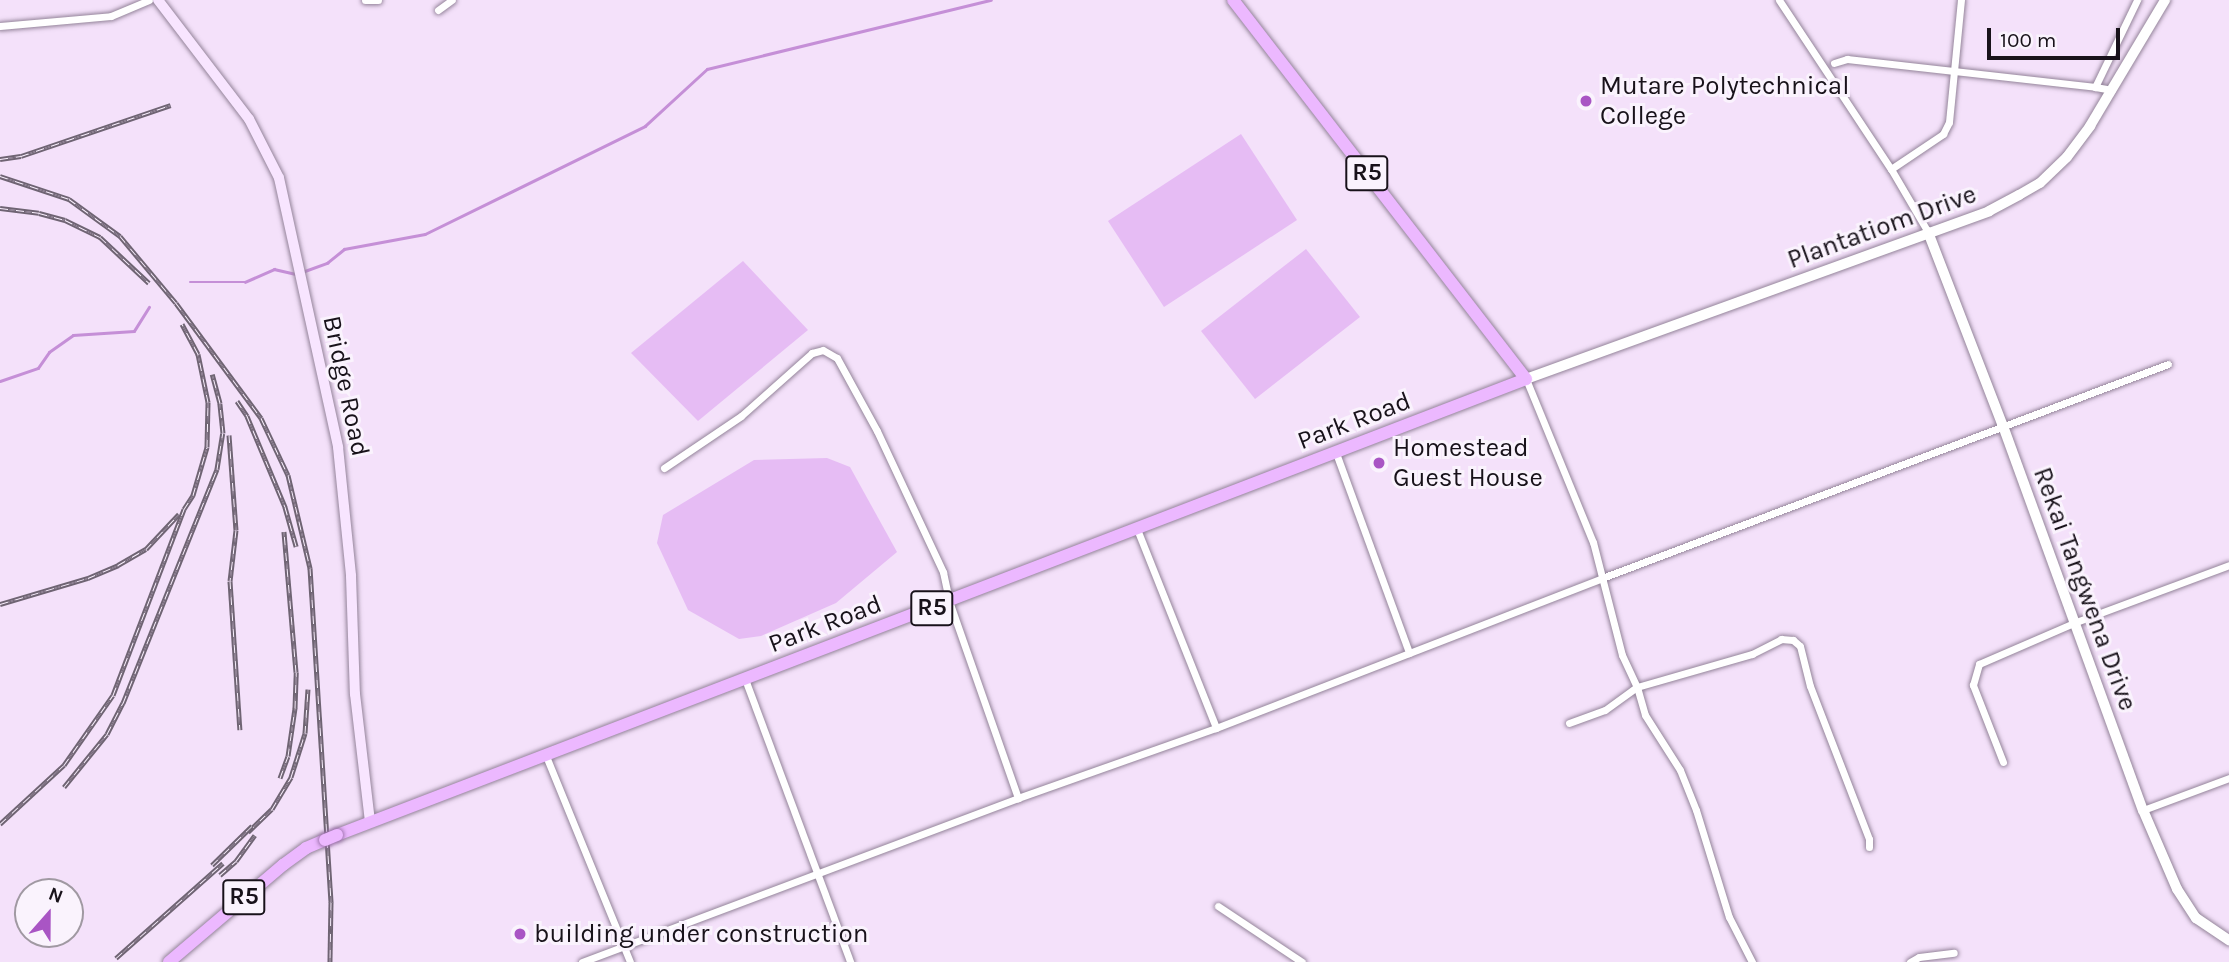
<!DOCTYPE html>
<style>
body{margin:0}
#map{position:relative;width:2229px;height:962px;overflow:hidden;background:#f4e1fa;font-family:Karla,sans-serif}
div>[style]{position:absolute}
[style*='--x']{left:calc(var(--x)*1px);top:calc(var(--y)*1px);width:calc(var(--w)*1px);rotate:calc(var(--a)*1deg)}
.green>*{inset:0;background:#e6bcf4}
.stream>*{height:2.5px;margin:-1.25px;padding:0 1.25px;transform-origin:1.25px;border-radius:1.25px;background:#c58fd7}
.roads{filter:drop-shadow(0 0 2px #94849a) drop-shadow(0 0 2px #94849a)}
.minor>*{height:7px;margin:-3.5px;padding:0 3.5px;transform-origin:3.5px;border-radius:3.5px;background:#fff}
.tertiary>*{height:10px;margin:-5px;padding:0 5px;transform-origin:5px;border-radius:5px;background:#fff}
.secondary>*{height:10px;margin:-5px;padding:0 5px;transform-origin:5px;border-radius:5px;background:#f8e5ff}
.trunk>*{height:12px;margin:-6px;padding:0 6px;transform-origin:6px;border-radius:6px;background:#ecb8ff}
.rail>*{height:5px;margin-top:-2.5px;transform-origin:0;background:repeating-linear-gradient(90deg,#faf3fd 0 8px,#6f6473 0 16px);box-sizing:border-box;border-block:2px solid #6f6473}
.bridges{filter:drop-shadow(0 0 2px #9f73af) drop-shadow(0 0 2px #9f73af)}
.trunk-bridge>*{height:12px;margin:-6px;padding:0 6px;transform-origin:6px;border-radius:6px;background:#ecb8ff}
.dots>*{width:19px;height:19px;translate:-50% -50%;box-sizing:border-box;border:4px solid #faf3fd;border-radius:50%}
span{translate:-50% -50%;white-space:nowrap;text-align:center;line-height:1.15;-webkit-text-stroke:6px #faf3fd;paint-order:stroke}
.shield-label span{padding:2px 5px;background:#faf3fd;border:2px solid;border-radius:5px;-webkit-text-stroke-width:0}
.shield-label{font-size:24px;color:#18121a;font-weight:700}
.poi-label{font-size:26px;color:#18121a}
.left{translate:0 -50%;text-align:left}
.street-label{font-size:26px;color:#18121a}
.north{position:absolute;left:14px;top:878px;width:70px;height:70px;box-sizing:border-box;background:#faf3fd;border:2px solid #a099a2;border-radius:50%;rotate:21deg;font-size:19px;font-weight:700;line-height:28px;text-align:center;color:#18121a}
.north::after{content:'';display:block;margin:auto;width:24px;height:32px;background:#a955c4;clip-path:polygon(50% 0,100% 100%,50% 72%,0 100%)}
.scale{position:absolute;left:1987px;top:28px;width:133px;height:32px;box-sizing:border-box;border:4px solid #18121a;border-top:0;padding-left:9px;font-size:21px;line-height:24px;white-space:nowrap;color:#18121a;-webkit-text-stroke:5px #faf3fd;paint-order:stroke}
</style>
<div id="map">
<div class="green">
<div style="clip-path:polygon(1241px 134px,1297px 220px,1164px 307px,1108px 221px)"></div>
<div style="clip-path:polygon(1306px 249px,1360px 317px,1255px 399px,1201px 331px)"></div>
<div style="clip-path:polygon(743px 261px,808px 330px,698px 421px,631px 353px)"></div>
<div style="clip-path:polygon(827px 458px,850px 467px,897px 552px,836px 603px,761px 636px,739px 639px,688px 610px,657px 543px,663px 515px,754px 460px)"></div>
</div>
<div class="stream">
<div style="--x:302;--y:272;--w:27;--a:-20"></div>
<div style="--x:327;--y:263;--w:22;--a:-39"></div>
<div style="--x:344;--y:249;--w:82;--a:-10.5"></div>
<div style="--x:425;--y:234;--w:245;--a:-26.1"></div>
<div style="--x:645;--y:126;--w:84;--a:-42.6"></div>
<div style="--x:707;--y:69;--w:292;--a:-13.7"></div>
<div style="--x:190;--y:282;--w:55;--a:0"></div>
<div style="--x:245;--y:282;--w:32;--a:-24"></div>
<div style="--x:274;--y:269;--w:22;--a:13"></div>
<div style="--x:0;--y:381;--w:40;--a:-18.9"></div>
<div style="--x:38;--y:368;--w:19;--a:-55"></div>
<div style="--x:49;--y:352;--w:29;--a:-35"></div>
<div style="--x:73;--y:335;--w:61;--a:-3.8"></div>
<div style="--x:134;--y:331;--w:28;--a:-58"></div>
</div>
<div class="roads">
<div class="minor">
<div style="--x:365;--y:0;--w:13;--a:0"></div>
<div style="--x:1779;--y:0;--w:203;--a:56.5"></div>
<div style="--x:1891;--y:169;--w:73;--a:59.6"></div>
<div style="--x:438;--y:10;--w:17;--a:-36"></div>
<div style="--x:0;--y:26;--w:111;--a:-5.1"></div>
<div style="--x:111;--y:16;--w:41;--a:-22.8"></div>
<div style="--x:1834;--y:63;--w:14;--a:-17"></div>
<div style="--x:1847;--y:59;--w:250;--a:6.4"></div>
<div style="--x:2112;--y:90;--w:17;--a:-170"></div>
<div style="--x:2095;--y:87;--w:97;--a:-64.2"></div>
<div style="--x:1891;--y:169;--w:63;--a:-33.9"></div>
<div style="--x:1943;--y:134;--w:13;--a:-63"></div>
<div style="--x:1949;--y:122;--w:123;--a:-84.4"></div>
<div style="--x:1526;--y:379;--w:176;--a:67.7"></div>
<div style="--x:1593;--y:542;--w:117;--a:75.6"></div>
<div style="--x:1622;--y:655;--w:35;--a:65"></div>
<div style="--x:1637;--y:687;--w:29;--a:74"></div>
<div style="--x:1645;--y:715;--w:65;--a:57.5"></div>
<div style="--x:1680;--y:770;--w:43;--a:68.2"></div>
<div style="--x:1696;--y:810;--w:112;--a:72.9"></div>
<div style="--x:1729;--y:917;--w:51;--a:62.9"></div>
<div style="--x:1336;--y:453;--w:213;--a:69.9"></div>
<div style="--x:664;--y:468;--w:93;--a:-34"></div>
<div style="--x:741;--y:416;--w:95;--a:-41.6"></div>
<div style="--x:812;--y:353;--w:11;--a:-15"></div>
<div style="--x:823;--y:350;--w:16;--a:30"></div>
<div style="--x:837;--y:358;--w:83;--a:61.3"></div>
<div style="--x:877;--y:431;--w:156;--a:64.9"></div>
<div style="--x:943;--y:572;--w:30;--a:78"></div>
<div style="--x:949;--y:601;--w:209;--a:70.7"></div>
<div style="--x:1137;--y:529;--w:214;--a:68.3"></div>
<div style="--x:745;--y:679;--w:302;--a:69.6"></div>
<div style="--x:1569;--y:723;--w:38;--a:-20"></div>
<div style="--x:1605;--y:710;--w:39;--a:-36"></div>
<div style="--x:1637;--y:687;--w:120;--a:-16"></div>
<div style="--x:1752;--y:654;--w:33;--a:-27"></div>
<div style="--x:1781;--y:639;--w:12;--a:5"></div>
<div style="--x:1793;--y:640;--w:9;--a:41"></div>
<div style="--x:1800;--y:646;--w:41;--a:76"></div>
<div style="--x:1810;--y:686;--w:164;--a:68.9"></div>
<div style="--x:1869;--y:839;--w:8;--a:90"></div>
<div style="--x:546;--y:756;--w:222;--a:67.8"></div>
<div style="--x:2003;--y:762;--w:83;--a:-111.3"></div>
<div style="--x:1973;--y:685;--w:22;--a:-74"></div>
<div style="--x:1979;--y:664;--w:106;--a:-23.4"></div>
<div style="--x:2076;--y:622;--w:163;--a:-20.4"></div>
<div style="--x:2143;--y:810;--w:92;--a:-20.4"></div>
<div style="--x:1218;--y:906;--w:101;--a:33.7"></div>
<div style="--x:582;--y:962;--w:466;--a:-20.6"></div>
<div style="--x:1018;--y:798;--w:210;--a:-19.5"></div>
<div style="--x:1216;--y:728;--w:414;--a:-21.2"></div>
<div style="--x:1602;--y:578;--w:605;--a:-20.71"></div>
<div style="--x:1910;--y:962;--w:10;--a:-29"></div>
<div style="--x:1919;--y:957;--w:35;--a:-7"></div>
</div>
<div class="tertiary">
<div style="--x:1928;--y:232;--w:208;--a:68.9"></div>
<div style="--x:2003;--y:426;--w:409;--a:70"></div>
<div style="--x:2143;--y:810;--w:86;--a:66.7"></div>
<div style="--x:2177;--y:889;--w:35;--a:57"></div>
<div style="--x:2196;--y:918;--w:40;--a:34"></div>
<div style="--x:1526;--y:379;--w:493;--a:-19.9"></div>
<div style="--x:1989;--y:211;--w:34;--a:-28"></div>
<div style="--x:2019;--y:195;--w:24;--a:-30"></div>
<div style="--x:2040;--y:183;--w:37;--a:-44"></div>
<div style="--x:2067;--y:157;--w:39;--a:-53"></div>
<div style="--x:2090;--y:126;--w:147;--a:-59.2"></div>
</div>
<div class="secondary">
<div style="--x:158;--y:0;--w:150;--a:52.6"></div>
<div style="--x:249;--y:119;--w:66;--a:63"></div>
<div style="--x:279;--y:178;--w:275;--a:77.6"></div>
<div style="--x:338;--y:447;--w:130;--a:84.2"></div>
<div style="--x:351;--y:576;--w:118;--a:88.1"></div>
<div style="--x:355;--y:694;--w:128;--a:83.3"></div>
</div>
<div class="trunk">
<div style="--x:337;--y:835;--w:1273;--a:-20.98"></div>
<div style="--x:1526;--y:379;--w:479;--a:-127.7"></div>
<div style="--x:169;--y:962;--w:150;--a:-40.4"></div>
<div style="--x:283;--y:865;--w:29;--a:-36"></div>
<div style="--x:306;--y:848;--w:21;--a:-23"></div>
</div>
</div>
<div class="rail">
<div style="--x:0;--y:159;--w:21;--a:-8"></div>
<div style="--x:21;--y:156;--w:158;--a:-18.8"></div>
<div style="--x:0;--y:176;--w:73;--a:18.4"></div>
<div style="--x:69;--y:199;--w:63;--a:36"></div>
<div style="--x:120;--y:236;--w:87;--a:50.1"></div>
<div style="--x:176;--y:303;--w:143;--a:53.5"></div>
<div style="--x:261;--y:418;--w:63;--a:64.7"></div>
<div style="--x:288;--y:475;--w:96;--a:76.7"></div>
<div style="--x:310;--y:568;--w:335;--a:86.4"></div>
<div style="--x:331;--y:902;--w:60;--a:91"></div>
<div style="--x:0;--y:208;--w:39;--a:7"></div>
<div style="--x:39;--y:213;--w:27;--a:15"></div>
<div style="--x:65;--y:220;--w:39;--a:26"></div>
<div style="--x:100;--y:237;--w:67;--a:43.2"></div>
<div style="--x:237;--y:401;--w:18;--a:56"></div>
<div style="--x:247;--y:416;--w:99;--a:67.3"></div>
<div style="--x:285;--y:507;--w:41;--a:74.2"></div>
<div style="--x:229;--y:435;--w:95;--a:85.8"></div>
<div style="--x:236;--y:530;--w:51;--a:96.7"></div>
<div style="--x:230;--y:581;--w:149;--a:86.2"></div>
<div style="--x:0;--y:604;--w:92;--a:-16.5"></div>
<div style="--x:88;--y:578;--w:33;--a:-23"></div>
<div style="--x:118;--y:565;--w:32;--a:-30"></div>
<div style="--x:146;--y:549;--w:48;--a:-46.7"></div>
<div style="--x:280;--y:778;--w:23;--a:-70"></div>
<div style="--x:288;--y:756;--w:49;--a:-81.7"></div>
<div style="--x:295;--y:708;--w:36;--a:-88"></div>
<div style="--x:296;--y:672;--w:141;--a:-94.9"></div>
<div style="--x:64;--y:787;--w:68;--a:-50.9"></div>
<div style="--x:107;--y:734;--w:35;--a:-63"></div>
<div style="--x:123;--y:703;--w:252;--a:-68.1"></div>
<div style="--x:217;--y:469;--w:36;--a:-81"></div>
<div style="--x:223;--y:433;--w:30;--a:-96"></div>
<div style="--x:220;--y:403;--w:30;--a:-105"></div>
<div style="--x:0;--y:824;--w:87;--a:-42.7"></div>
<div style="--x:64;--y:765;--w:85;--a:-55"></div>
<div style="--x:113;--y:695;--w:199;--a:-69.1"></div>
<div style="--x:184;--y:509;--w:17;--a:-57"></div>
<div style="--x:193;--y:495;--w:50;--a:-73.7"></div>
<div style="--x:207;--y:447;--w:45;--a:-88.7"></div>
<div style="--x:208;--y:402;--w:49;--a:-101.8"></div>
<div style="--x:198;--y:354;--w:34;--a:-118"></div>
<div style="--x:248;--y:832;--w:33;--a:-44"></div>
<div style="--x:272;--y:809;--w:37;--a:-59"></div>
<div style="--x:291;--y:777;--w:46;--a:-72.3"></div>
<div style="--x:305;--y:733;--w:44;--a:-86.1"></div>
<div style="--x:212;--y:865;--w:56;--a:-44.3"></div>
<div style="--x:220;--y:875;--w:21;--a:-41"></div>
<div style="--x:236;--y:861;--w:32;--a:-54"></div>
<div style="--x:116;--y:958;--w:143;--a:-41.6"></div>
</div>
<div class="bridges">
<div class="trunk-bridge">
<div style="--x:325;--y:840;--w:13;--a:-23"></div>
</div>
</div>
<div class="dots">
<div style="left:1586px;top:101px;background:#a955c4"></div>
<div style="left:1379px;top:463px;background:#a955c4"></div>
<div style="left:520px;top:934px;background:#a955c4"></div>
</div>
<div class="shield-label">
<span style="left:1367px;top:173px">R5</span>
<span style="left:932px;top:608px">R5</span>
<span style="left:244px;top:897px">R5</span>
</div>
<div class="poi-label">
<span class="left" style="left:1600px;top:101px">Mutare Polytechnical<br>College</span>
<span class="left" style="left:1393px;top:463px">Homestead<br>Guest House</span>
<span class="left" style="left:534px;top:934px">building under construction</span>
</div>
<div class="street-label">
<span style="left:1882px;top:227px;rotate:-20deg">Plantatiom Drive</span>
<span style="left:346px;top:386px;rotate:78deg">Bridge Road</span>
<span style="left:1354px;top:421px;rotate:-21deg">Park Road</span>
<span style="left:2085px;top:589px;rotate:70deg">Rekai Tangwena Drive</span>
<span style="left:825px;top:624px;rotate:-21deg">Park Road</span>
</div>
<div class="north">N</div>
<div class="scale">100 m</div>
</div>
